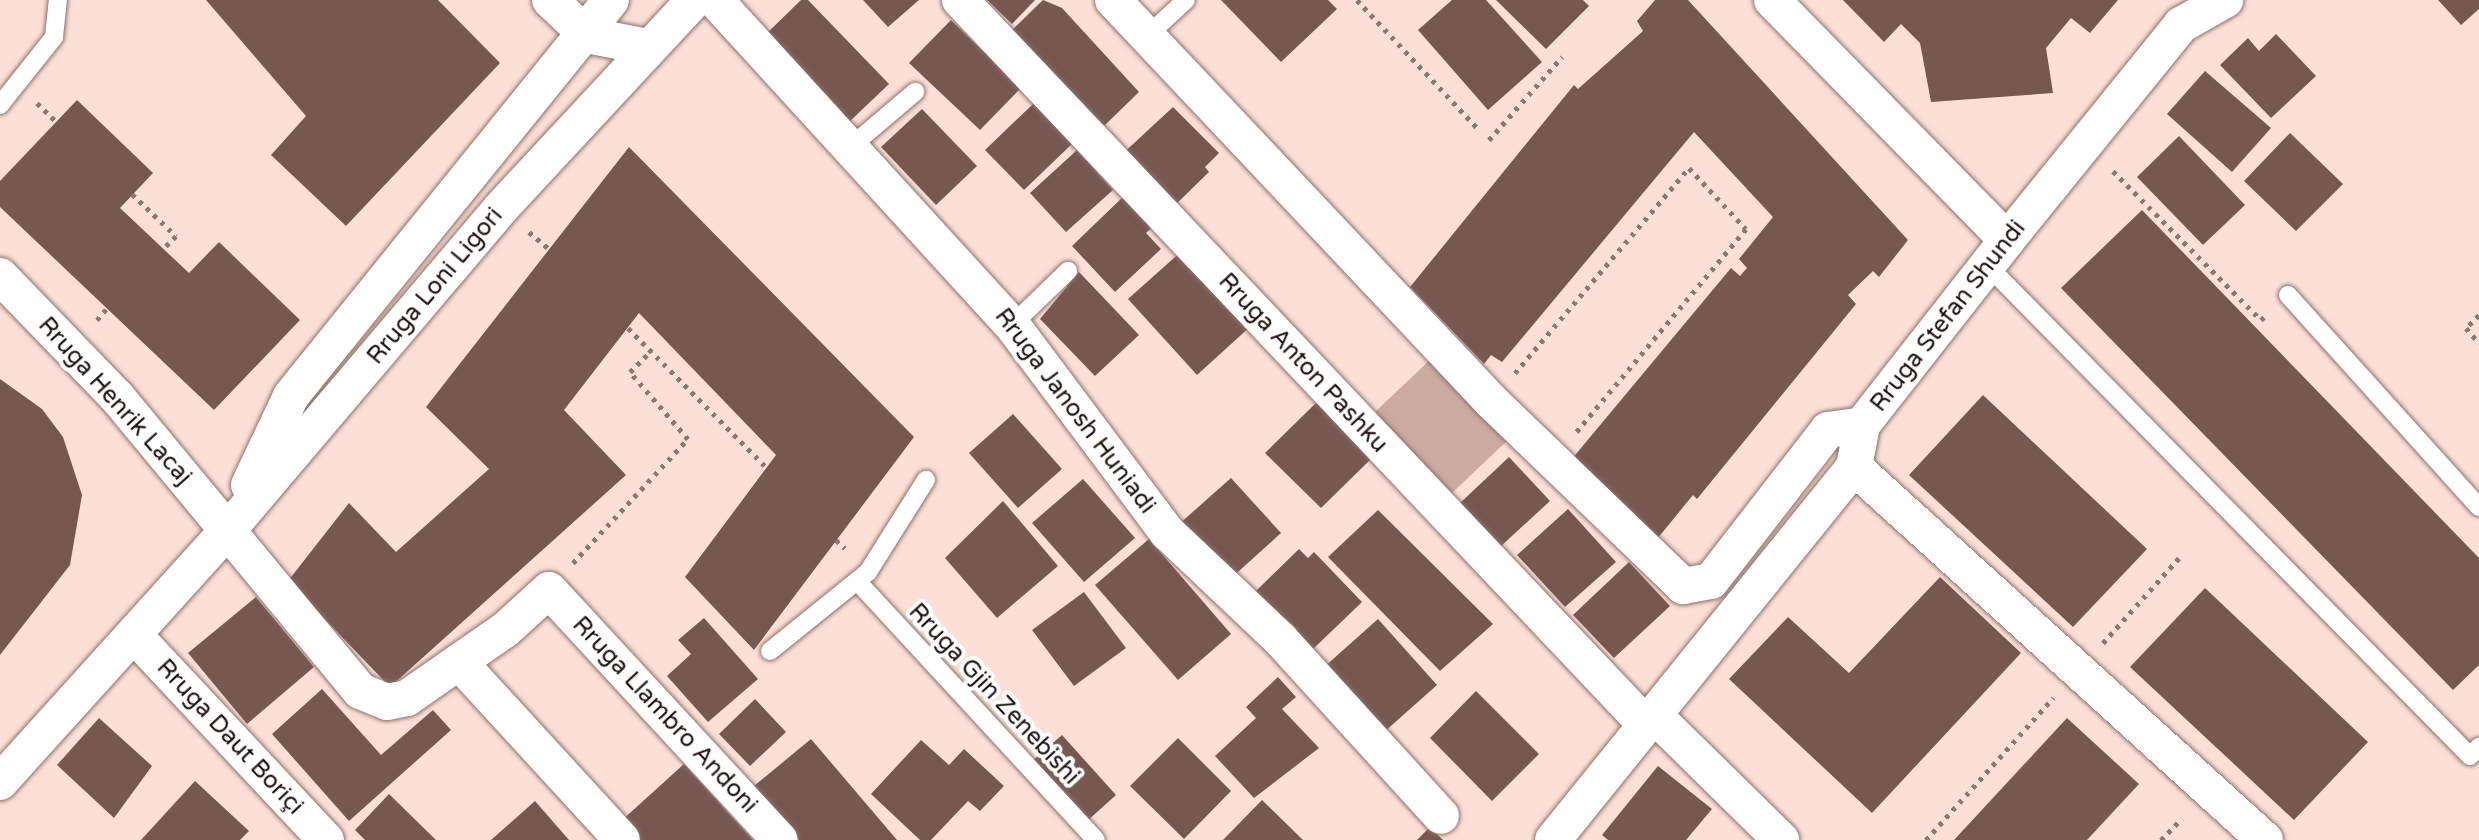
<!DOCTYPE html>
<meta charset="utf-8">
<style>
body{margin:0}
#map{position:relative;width:2479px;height:840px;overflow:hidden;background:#fce0d8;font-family:"Varela Round",sans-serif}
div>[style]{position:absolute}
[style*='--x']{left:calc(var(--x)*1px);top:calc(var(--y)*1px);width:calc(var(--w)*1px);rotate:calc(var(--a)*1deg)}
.green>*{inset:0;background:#cbaba2}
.building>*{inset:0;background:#765851}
.path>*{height:5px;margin-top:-2.5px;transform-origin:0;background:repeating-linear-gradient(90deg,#8c7873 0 4px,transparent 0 10px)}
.roads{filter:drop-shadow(0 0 2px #8f7068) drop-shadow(0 0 2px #8f7068)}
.lane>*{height:18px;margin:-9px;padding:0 9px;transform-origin:9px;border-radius:9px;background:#fff}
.street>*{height:36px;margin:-18px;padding:0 18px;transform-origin:18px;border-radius:18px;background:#fff}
span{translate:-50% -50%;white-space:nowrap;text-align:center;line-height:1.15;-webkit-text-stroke:8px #fff;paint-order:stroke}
.street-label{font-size:24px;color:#1e120f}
</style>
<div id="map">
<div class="green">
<div style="clip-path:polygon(1432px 358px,1509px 439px,1452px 493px,1375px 412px)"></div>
</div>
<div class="building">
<div style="clip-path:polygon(206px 0,438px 0,500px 63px,346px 226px,271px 155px,306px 116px)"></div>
<div style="clip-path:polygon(801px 0,808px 0,889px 84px,848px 123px,764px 36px)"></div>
<div style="clip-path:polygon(863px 0,919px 0,888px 27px)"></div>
<div style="clip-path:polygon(987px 0,1035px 0,1012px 24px)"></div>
<div style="clip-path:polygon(1043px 0,1062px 8px,1139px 92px,1104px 126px,1011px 31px)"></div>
<div style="clip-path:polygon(1221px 0,1328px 0,1337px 9px,1281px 62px)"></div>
<div style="clip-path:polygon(1452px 0,1486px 0,1542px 62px,1488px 110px,1418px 30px)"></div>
<div style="clip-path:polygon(1496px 0,1583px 0,1589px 6px,1546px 49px)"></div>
<div style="clip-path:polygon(1655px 0,1688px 0,1908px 240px,1879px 277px,1873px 271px,1848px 295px,1856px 304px,1697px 499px,1693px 495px,1653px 544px,1571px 460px,1731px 268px,1740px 276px,1747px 268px,1739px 259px,1773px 217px,1694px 132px,1502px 362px,1491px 355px,1484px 364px,1410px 287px,1574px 85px,1578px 89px,1643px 31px,1637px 21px)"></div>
<div style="clip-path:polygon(1843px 0,2118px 0,2090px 33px,2071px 18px,2046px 48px,2053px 93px,1931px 102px,1920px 43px,1901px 24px,1884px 42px)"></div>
<div style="clip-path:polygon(2438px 0,2479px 0,2479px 9px,2461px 25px)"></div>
<div style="clip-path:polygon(951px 20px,1021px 88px,980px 130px,909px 63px)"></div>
<div style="clip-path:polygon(2276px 34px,2316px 76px,2271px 118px,2220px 65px,2248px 38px,2259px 51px)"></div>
<div style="clip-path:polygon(2205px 71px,2271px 128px,2232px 172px,2167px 114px)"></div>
<div style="clip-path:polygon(77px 100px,153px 173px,120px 208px,189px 273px,219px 242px,300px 320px,214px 410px,0 207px,0 181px)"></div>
<div style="clip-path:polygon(1034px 103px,1073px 143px,1024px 190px,985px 150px)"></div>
<div style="clip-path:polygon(1173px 107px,1219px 153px,1205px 167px,1209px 172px,1170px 210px,1118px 158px)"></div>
<div style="clip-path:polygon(922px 109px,977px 166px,936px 205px,881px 147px)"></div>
<div style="clip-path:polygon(2290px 133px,2343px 184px,2296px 231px,2244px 181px)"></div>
<div style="clip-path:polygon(2179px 136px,2245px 205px,2203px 245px,2137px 177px)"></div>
<div style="clip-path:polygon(629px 147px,914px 437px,754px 650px,685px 577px,776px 455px,639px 313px,564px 410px,626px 475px,390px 687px,288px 581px,349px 503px,396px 552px,489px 469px,426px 407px)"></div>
<div style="clip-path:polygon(1077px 150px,1113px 190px,1066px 232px,1030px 193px)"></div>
<div style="clip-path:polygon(1126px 194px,1155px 225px,1146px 233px,1161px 249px,1115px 292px,1072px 246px)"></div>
<div style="clip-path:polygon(2142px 210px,2479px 558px,2479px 665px,2453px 690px,2061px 288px)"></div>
<div style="clip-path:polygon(1184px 249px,1252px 325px,1197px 375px,1128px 299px)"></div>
<div style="clip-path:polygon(1079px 272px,1139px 335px,1095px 376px,1040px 319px)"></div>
<div style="clip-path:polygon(0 379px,42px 409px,63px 437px,82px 495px,70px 565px,0 655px)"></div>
<div style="clip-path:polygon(1983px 395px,2147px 549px,2073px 627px,1909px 475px)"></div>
<div style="clip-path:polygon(1317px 402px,1373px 457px,1321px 508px,1265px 453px)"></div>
<div style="clip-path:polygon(1013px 414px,1062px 469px,1018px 508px,969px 453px)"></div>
<div style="clip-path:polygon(1509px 457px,1550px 501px,1500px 547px,1459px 504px)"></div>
<div style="clip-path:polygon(1231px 478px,1281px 533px,1229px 580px,1178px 525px)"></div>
<div style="clip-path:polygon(1083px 479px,1135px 538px,1084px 582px,1032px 523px)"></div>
<div style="clip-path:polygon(1003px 501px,1058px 566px,997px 618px,945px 558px)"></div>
<div style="clip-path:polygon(1568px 509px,1616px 562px,1565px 607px,1517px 555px)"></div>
<div style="clip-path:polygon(1378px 510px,1493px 624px,1440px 671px,1328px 557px)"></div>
<div style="clip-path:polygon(1149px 539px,1231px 634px,1178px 680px,1095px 585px)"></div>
<div style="clip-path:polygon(1299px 549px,1308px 558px,1314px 552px,1362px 602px,1312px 650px,1256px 591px)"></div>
<div style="clip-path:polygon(1629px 562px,1670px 606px,1614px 658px,1573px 615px)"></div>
<div style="clip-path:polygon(1940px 577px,2021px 653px,1872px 813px,1729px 679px,1788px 617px,1849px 673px)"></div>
<div style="clip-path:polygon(2205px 588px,2368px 742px,2294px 820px,2130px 667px)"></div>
<div style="clip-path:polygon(1084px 592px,1126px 648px,1074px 686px,1032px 630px)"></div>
<div style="clip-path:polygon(256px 597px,314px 667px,247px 724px,188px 653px)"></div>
<div style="clip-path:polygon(704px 618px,758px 679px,708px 722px,667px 676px,691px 654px,678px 640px)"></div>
<div style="clip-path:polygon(1378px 619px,1437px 685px,1383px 733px,1323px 668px)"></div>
<div style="clip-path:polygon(1278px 677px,1296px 697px,1282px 709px,1319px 748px,1254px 798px,1215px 756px,1256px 718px,1246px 707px)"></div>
<div style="clip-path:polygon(322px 689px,381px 755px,433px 710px,451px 730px,349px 821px,272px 734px)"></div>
<div style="clip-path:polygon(1476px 691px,1539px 754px,1492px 801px,1430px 738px)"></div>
<div style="clip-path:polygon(755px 699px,786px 732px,750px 766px,719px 734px)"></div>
<div style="clip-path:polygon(99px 718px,152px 766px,114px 818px,57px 765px)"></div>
<div style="clip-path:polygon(2067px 718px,2139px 784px,2087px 840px,1954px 840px)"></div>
<div style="clip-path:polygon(1062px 735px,1116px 795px,1086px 822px,1031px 762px)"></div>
<div style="clip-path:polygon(1178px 738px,1231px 791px,1184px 839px,1130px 786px)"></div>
<div style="clip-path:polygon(811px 739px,897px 840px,799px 840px,754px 786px)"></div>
<div style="clip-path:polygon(921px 740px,949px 765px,964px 749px,1004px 786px,980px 811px,968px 801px,931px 840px,920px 840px,871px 794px)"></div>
<div style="clip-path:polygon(684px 764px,753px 840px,636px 840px,620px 822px)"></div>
<div style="clip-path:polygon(1658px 766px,1712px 809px,1686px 840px,1608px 840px,1602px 835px)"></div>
<div style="clip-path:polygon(195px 781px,249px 831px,240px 840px,141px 840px)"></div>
<div style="clip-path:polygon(389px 794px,436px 840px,365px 840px,355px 830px)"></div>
<div style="clip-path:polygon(1262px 800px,1303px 840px,1223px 840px)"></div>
<div style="clip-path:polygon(535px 801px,569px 840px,491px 840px)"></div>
<div style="clip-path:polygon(1430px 827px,1443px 840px,1417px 840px)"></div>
</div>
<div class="path">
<div style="--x:1357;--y:0;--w:175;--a:46.8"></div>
<div style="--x:37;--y:103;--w:28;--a:44"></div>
<div style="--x:1489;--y:140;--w:111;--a:-48.7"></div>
<div style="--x:2113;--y:171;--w:210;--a:45.2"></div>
<div style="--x:2261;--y:320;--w:8;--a:-45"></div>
<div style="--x:132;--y:194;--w:61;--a:43.7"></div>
<div style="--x:176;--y:236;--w:18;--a:135"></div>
<div style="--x:529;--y:232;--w:26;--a:40"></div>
<div style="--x:2479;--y:315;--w:18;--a:135"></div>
<div style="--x:2466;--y:328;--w:20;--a:49"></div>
<div style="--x:97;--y:320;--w:16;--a:-50"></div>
<div style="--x:628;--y:328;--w:197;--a:45.2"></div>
<div style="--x:1515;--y:373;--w:269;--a:-49.7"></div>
<div style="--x:1689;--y:168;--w:83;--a:46.9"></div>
<div style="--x:1746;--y:229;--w:265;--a:129.9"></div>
<div style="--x:836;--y:540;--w:12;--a:42"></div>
<div style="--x:573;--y:563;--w:169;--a:-47.2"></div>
<div style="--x:688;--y:439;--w:89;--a:-130.9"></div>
<div style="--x:630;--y:372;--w:30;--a:-45"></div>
<div style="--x:2103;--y:643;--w:114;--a:-48.2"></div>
<div style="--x:1926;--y:840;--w:191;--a:-48.2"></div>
<div style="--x:2161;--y:840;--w:30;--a:-46"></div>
</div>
<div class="roads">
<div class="lane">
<div style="--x:1147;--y:36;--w:53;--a:-42.7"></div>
<div style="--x:0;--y:105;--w:87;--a:-51.5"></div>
<div style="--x:54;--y:37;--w:37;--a:-84"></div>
<div style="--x:849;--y:148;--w:87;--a:-40.3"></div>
<div style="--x:1988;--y:266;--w:687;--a:45.47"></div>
<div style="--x:2470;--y:756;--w:13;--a:-45"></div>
<div style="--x:2288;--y:295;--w:285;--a:48"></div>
<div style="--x:1012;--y:325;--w:78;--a:-44"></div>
<div style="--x:857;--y:581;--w:352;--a:47.3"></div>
<div style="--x:770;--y:651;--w:126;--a:-38.9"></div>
<div style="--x:868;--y:572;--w:109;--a:-57.8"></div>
</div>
<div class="street">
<div style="--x:550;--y:0;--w:51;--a:43.4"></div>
<div style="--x:587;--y:35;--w:61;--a:11.3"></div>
<div style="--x:715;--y:0;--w:440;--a:47.6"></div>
<div style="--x:1012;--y:325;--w:259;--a:53.2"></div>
<div style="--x:1167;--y:532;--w:156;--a:43.4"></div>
<div style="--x:1280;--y:639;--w:239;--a:47.7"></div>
<div style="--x:960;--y:0;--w:998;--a:46.58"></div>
<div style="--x:1113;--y:0;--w:551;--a:46.69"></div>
<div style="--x:1491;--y:401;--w:267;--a:43.9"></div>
<div style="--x:1683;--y:586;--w:28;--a:-10"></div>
<div style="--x:1711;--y:581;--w:191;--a:-52.2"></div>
<div style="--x:1828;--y:430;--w:34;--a:-8"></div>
<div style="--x:1772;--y:0;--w:336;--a:45.6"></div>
<div style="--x:0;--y:276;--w:168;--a:46"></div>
<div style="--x:117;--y:397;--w:381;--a:50.4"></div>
<div style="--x:360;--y:691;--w:29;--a:22"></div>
<div style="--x:387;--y:702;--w:20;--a:-11"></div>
<div style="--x:407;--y:698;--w:119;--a:-34.8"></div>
<div style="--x:505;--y:630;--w:59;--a:-42.3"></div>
<div style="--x:549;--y:590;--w:340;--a:47.3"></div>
<div style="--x:1854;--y:467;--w:555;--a:42.23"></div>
<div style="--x:249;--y:485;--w:98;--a:-64.7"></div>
<div style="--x:291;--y:396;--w:509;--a:-51.06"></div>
<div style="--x:134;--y:635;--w:281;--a:46.9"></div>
<div style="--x:459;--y:662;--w:241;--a:47.5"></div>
<div style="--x:1655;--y:716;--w:177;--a:44.5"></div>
<div style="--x:0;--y:782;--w:340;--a:-47.9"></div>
<div style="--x:228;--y:530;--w:422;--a:-49.7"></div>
<div style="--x:501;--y:208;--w:284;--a:-47.1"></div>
<div style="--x:1553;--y:840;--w:479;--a:-51.1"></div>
<div style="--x:1854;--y:467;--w:43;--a:-79.2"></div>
<div style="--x:1862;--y:425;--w:235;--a:-51.9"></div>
<div style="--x:2007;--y:240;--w:277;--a:-51"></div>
<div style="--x:2181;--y:25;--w:51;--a:-29.6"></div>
</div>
</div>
<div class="street-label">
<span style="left:435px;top:286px;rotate:-50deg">Rruga Loni Ligori</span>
<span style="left:1948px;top:316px;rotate:-52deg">Rruga Stefan Shundi</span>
<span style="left:1303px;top:363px;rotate:47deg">Rruga Anton Pashku</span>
<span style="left:115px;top:401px;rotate:48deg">Rruga Henrik Lacaj</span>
<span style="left:1075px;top:411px;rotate:53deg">Rruga Janosh Huniadi</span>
<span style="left:994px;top:694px;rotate:47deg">Rruga Gjin Zenebishi</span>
<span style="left:665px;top:715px;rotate:47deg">Rruga Llambro Andoni</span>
<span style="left:230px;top:737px;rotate:47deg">Rruga Daut Boriçi</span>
</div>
</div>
